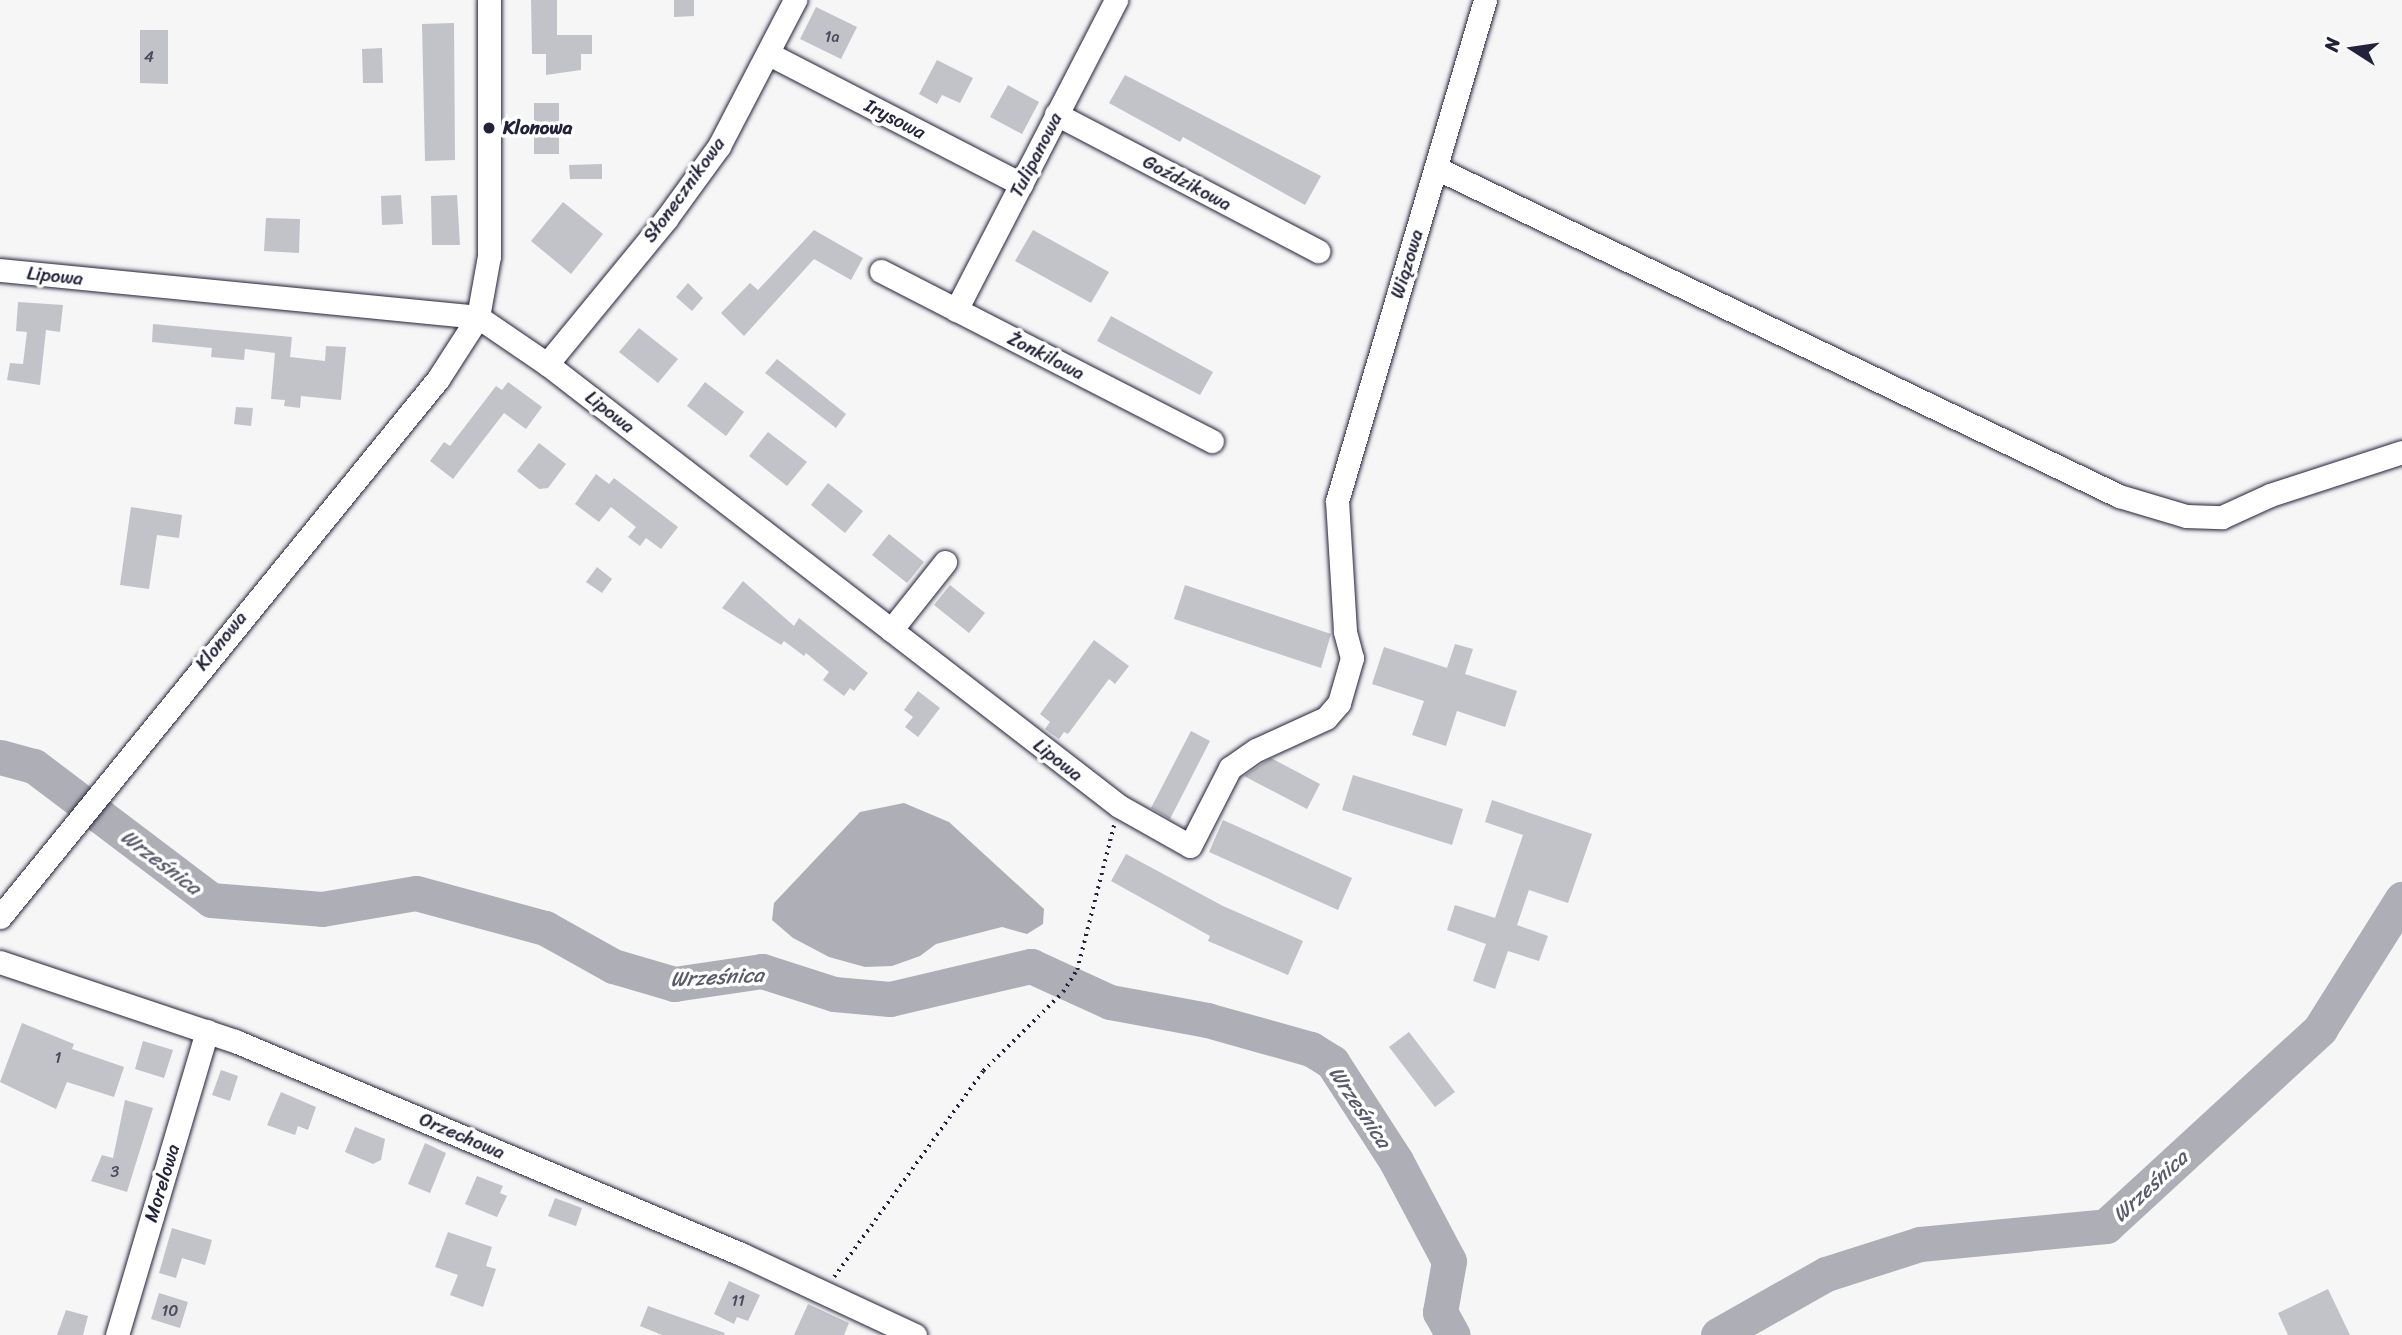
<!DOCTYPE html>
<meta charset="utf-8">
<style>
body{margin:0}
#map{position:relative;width:2402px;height:1335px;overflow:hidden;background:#f6f6f7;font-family:Sriracha,sans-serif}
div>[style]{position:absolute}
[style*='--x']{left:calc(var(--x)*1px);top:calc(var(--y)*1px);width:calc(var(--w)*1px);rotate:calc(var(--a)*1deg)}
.water>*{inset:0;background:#aeaeb7}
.river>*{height:35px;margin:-17.5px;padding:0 17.5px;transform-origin:17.5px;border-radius:17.5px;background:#aeaeb7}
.building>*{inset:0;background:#c2c2c9}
.path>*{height:3.5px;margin-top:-1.75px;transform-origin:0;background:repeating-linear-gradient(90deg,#22223b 0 2px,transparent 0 7px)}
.roads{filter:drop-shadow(0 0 2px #22223b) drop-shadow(0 0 2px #22223b)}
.minor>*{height:23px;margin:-11.5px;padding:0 11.5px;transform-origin:11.5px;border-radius:11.5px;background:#fff}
.dots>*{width:19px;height:19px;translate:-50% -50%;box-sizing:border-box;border:4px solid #fff;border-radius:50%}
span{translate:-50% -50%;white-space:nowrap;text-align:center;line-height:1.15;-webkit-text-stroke:7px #fff;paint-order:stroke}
.number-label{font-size:16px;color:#4a4a5e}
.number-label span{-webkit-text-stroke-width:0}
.street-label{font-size:19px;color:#22223b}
.poi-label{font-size:19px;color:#22223b;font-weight:700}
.left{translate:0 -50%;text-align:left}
.water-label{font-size:21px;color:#5a5a6d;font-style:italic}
.north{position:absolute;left:2318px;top:14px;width:70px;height:70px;-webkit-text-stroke:5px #fff;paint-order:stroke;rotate:282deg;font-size:19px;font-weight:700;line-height:28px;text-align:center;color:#22223b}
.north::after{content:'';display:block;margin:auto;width:24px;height:32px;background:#22223b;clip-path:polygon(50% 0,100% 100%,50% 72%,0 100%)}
</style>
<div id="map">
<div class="water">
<div style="clip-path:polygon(904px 803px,949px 822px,1044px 909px,1043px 924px,1027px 934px,1002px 927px,936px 944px,920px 956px,892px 966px,865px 967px,829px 957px,793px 938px,772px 920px,774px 903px,860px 812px)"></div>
</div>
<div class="river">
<div style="--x:0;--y:757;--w:35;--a:15"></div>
<div style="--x:34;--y:766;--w:222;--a:37.1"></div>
<div style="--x:211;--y:900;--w:111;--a:4.6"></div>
<div style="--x:322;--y:909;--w:95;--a:-9.7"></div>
<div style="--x:416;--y:893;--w:134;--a:15.2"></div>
<div style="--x:545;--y:928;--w:78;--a:29.2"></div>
<div style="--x:613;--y:966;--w:64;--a:16.4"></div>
<div style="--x:674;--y:984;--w:89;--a:-8.4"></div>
<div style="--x:762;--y:971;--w:76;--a:17.7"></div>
<div style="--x:834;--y:994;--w:56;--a:5.1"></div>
<div style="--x:890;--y:999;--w:145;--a:-13.2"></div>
<div style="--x:1031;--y:966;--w:87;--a:24.5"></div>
<div style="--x:1110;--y:1002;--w:99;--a:10.5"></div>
<div style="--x:1207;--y:1020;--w:108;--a:15.6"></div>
<div style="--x:1311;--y:1049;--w:25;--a:32"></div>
<div style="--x:1332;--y:1062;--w:118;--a:57.1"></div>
<div style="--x:1396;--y:1161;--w:113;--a:62.1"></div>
<div style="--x:1449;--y:1261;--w:52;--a:100"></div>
<div style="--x:1440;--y:1312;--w:26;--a:61"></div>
<div style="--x:1718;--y:1335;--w:124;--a:-29.5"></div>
<div style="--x:1826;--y:1274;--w:99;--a:-17.7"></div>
<div style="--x:1920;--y:1244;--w:187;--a:-5.5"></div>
<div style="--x:2106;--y:1226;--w:291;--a:-42.6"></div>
<div style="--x:2320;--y:1029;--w:154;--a:-57.8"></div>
</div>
<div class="building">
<div style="clip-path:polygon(531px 0,557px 0,557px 35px,592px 35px,592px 54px,581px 54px,581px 70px,546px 75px,546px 54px,532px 54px)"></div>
<div style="clip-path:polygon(674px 0,694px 0,694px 16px,674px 17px)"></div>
<div style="clip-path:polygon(816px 7px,857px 27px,841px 59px,800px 39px)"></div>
<div style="clip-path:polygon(454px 23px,455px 160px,425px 161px,422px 24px)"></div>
<div style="clip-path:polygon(140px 30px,168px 30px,168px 84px,140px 83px)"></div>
<div style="clip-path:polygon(382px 48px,383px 83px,363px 83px,362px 49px)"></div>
<div style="clip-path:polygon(937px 60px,973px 78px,960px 103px,942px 95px,937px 104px,919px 94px)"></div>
<div style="clip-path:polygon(1125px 75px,1321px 176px,1305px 205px,1183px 137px,1180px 142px,1109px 103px)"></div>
<div style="clip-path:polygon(1008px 85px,1039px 102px,1022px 134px,990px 117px)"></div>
<div style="clip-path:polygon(534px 103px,559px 103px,559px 154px,534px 154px)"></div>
<div style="clip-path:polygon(602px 164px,602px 179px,570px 179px,569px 165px)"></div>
<div style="clip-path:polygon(401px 195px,403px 224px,382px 225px,381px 196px)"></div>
<div style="clip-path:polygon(457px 195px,460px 245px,432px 245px,431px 196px)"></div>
<div style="clip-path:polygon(563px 202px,603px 234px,571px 274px,531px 241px)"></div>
<div style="clip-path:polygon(266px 218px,300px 219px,299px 253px,264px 251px)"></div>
<div style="clip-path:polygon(814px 230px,863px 258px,851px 280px,814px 259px,744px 336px,721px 313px,750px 283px,758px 290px)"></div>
<div style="clip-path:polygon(1033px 230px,1109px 272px,1091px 303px,1015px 261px)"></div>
<div style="clip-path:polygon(688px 283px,703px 298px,692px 311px,676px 297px)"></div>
<div style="clip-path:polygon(18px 302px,63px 305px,60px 332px,46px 330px,40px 385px,7px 380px,10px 363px,23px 364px,27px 332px,16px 331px)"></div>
<div style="clip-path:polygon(1111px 316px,1213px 372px,1200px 395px,1097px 341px)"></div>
<div style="clip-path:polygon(153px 324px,292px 337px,290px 357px,325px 361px,326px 346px,346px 347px,341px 400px,301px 396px,300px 408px,284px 406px,285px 400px,271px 399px,275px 353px,245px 349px,244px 360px,211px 357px,212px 348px,152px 342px)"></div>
<div style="clip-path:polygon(639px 328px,678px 359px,658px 383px,619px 352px)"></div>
<div style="clip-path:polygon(777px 359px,846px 414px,836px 428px,765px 373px)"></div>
<div style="clip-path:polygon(508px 382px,542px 407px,526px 429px,504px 413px,453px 479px,430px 461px,444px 442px,450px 446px,496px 386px,502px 390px)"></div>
<div style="clip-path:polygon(705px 382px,744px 412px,726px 436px,687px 406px)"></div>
<div style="clip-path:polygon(236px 407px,253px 408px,251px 426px,234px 424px)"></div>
<div style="clip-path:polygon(768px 432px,807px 462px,787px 486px,749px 456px)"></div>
<div style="clip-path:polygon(539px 443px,566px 464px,548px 488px,539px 489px,517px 471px)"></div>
<div style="clip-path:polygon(596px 474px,609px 484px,614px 478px,678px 527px,661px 549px,646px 538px,640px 546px,628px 537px,636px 527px,611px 507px,599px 522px,575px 504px)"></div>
<div style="clip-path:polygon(828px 483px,863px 511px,845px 533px,811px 505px)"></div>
<div style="clip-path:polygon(131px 507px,182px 515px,179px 538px,157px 535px,149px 589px,120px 585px)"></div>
<div style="clip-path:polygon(889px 534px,924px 562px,907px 583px,872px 555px)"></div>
<div style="clip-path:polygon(597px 567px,612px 579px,602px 593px,586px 582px)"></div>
<div style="clip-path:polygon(743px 581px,794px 626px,799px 618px,868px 673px,854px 691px,850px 688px,844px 696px,823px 680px,829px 672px,806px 653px,804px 656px,784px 641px,781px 645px,722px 608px)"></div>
<div style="clip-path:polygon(950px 585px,985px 613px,969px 633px,934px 605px)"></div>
<div style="clip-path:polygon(1185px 585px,1331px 634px,1321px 668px,1174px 619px)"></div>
<div style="clip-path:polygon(1094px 640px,1129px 666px,1115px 684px,1109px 679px,1068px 734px,1064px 732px,1059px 739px,1045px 729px,1050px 722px,1040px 714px)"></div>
<div style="clip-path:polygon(1455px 644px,1473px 649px,1465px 674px,1517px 691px,1505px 727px,1457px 711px,1446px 746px,1412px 735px,1424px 701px,1372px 684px,1384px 647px,1447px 668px)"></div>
<div style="clip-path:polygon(918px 691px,940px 708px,918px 737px,905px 727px,913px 717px,904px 710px)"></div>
<div style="clip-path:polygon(1191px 731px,1210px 741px,1170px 819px,1151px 808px)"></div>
<div style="clip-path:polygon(1271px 758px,1320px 784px,1307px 809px,1244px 776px)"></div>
<div style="clip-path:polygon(1353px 775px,1463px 809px,1452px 845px,1342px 810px)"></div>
<div style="clip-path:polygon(1492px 800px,1592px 834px,1568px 903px,1529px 890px,1517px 925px,1548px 936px,1539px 961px,1508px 951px,1495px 989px,1473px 981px,1486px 944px,1447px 930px,1455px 905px,1495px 918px,1523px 835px,1485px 822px)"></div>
<div style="clip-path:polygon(1223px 820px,1352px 878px,1338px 910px,1209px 852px)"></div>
<div style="clip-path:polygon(1126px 854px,1223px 906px,1303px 941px,1288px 975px,1208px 941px,1210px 936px,1111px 881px)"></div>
<div style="clip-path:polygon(22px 1023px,74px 1044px,72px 1049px,124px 1067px,114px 1097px,67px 1082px,56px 1109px,0 1082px)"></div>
<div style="clip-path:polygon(1409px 1032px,1455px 1092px,1435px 1107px,1389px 1047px)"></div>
<div style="clip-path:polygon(143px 1041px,173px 1050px,164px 1078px,135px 1069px)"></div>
<div style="clip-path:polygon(221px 1070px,238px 1076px,230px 1101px,212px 1095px)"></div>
<div style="clip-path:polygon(281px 1092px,316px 1107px,308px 1130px,298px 1126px,295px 1135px,267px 1125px)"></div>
<div style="clip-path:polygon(125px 1100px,153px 1108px,127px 1192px,91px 1181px,102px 1155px,113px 1158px)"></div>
<div style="clip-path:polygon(355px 1127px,385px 1139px,381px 1160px,373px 1164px,345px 1152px)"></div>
<div style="clip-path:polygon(425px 1143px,446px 1153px,430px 1193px,408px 1184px)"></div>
<div style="clip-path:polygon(477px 1176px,503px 1186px,500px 1193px,507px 1196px,497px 1217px,465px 1204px)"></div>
<div style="clip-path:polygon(555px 1198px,582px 1208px,576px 1226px,548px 1216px)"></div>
<div style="clip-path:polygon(172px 1228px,212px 1240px,205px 1265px,182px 1258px,176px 1278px,159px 1273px)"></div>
<div style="clip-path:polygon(448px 1232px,492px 1247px,486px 1266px,496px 1269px,483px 1307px,450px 1295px,458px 1275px,435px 1267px)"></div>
<div style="clip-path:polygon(729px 1281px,760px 1295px,748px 1321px,737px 1317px,734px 1324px,714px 1314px)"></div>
<div style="clip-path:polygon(2328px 1289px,2350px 1335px,2288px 1335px,2278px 1313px)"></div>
<div style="clip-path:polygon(159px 1293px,188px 1302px,180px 1328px,151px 1319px)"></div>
<div style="clip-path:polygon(808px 1304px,849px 1323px,844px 1335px,794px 1335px)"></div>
<div style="clip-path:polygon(648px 1306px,725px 1333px,724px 1335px,662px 1335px,640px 1326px)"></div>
<div style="clip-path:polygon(66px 1310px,88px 1316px,83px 1335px,57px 1335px)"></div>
</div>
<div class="path">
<div style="--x:834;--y:1277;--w:254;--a:-54.1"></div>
<div style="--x:983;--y:1071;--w:112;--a:-44.6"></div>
<div style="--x:1063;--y:992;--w:26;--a:-58"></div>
<div style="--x:1077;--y:970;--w:150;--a:-75.7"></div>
</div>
<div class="roads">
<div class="minor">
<div style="--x:769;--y:54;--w:284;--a:27.3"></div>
<div style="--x:1056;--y:114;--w:296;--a:27.6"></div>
<div style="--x:1436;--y:168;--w:758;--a:25.65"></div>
<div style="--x:2119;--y:496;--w:70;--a:16.6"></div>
<div style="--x:2186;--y:516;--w:36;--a:2"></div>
<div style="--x:2222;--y:517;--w:53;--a:-24.6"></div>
<div style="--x:2270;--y:495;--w:139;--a:-18"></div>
<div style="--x:0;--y:270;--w:480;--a:5.6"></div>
<div style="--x:478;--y:317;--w:83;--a:34.3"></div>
<div style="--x:547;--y:364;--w:723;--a:37.69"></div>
<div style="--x:1119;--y:806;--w:81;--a:29.4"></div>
<div style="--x:1190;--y:846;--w:88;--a:-62.9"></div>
<div style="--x:1230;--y:768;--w:32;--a:-35"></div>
<div style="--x:1256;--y:750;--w:77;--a:-24.6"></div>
<div style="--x:1326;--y:718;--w:20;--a:-49"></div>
<div style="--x:1339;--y:703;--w:47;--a:-73.9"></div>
<div style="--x:1352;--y:658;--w:28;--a:-105"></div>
<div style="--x:1345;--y:631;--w:130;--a:-93.5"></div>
<div style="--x:1337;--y:501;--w:522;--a:-73.54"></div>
<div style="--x:881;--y:271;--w:372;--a:27.2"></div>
<div style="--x:956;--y:310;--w:349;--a:-62.7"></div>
<div style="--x:547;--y:364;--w:188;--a:-50.6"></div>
<div style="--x:666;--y:219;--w:90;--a:-54"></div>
<div style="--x:719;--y:146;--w:165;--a:-62.5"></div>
<div style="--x:891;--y:630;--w:87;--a:-51.5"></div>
<div style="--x:0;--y:917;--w:694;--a:-50.85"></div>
<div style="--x:438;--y:379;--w:74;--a:-57.2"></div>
<div style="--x:478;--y:317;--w:62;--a:-79.8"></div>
<div style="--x:489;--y:256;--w:256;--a:-90"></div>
<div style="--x:0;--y:962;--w:248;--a:18.6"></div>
<div style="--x:235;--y:1041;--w:549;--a:22.83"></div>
<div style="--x:741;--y:1254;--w:192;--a:25"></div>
<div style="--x:117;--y:1335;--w:317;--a:-73.5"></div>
</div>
</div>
<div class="dots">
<div style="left:489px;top:128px;background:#22223b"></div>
</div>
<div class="number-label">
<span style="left:832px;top:37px">1a</span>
<span style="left:149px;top:57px">4</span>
<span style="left:58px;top:1058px">1</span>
<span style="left:115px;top:1172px">3</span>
<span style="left:738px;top:1301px">11</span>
<span style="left:170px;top:1311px">10</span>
</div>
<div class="street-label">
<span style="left:895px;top:119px;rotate:27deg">Irysowa</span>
<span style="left:1036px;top:155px;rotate:-63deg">Tulipanowa</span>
<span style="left:1187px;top:183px;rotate:28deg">Goździkowa</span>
<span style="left:684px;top:190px;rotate:-54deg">Słonecznikowa</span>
<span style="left:1407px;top:264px;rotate:-73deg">Wiązowa</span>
<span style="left:55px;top:276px;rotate:6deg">Lipowa</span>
<span style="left:1046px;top:356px;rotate:27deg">Żonkilowa</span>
<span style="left:610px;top:412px;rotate:38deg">Lipowa</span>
<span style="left:221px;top:641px;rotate:-51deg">Klonowa</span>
<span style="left:1058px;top:760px;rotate:38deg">Lipowa</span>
<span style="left:462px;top:1136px;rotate:23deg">Orzechowa</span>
<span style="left:162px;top:1183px;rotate:-73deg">Morelowa</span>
</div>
<div class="poi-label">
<span class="left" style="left:503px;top:128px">Klonowa</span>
</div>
<div class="water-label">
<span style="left:161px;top:862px;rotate:37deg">Wrześnica</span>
<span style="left:717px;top:977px;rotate:-3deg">Wrześnica</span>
<span style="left:1360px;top:1107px;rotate:56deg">Wrześnica</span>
<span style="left:2150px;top:1186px;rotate:-43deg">Wrześnica</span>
</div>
<div class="north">N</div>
</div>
